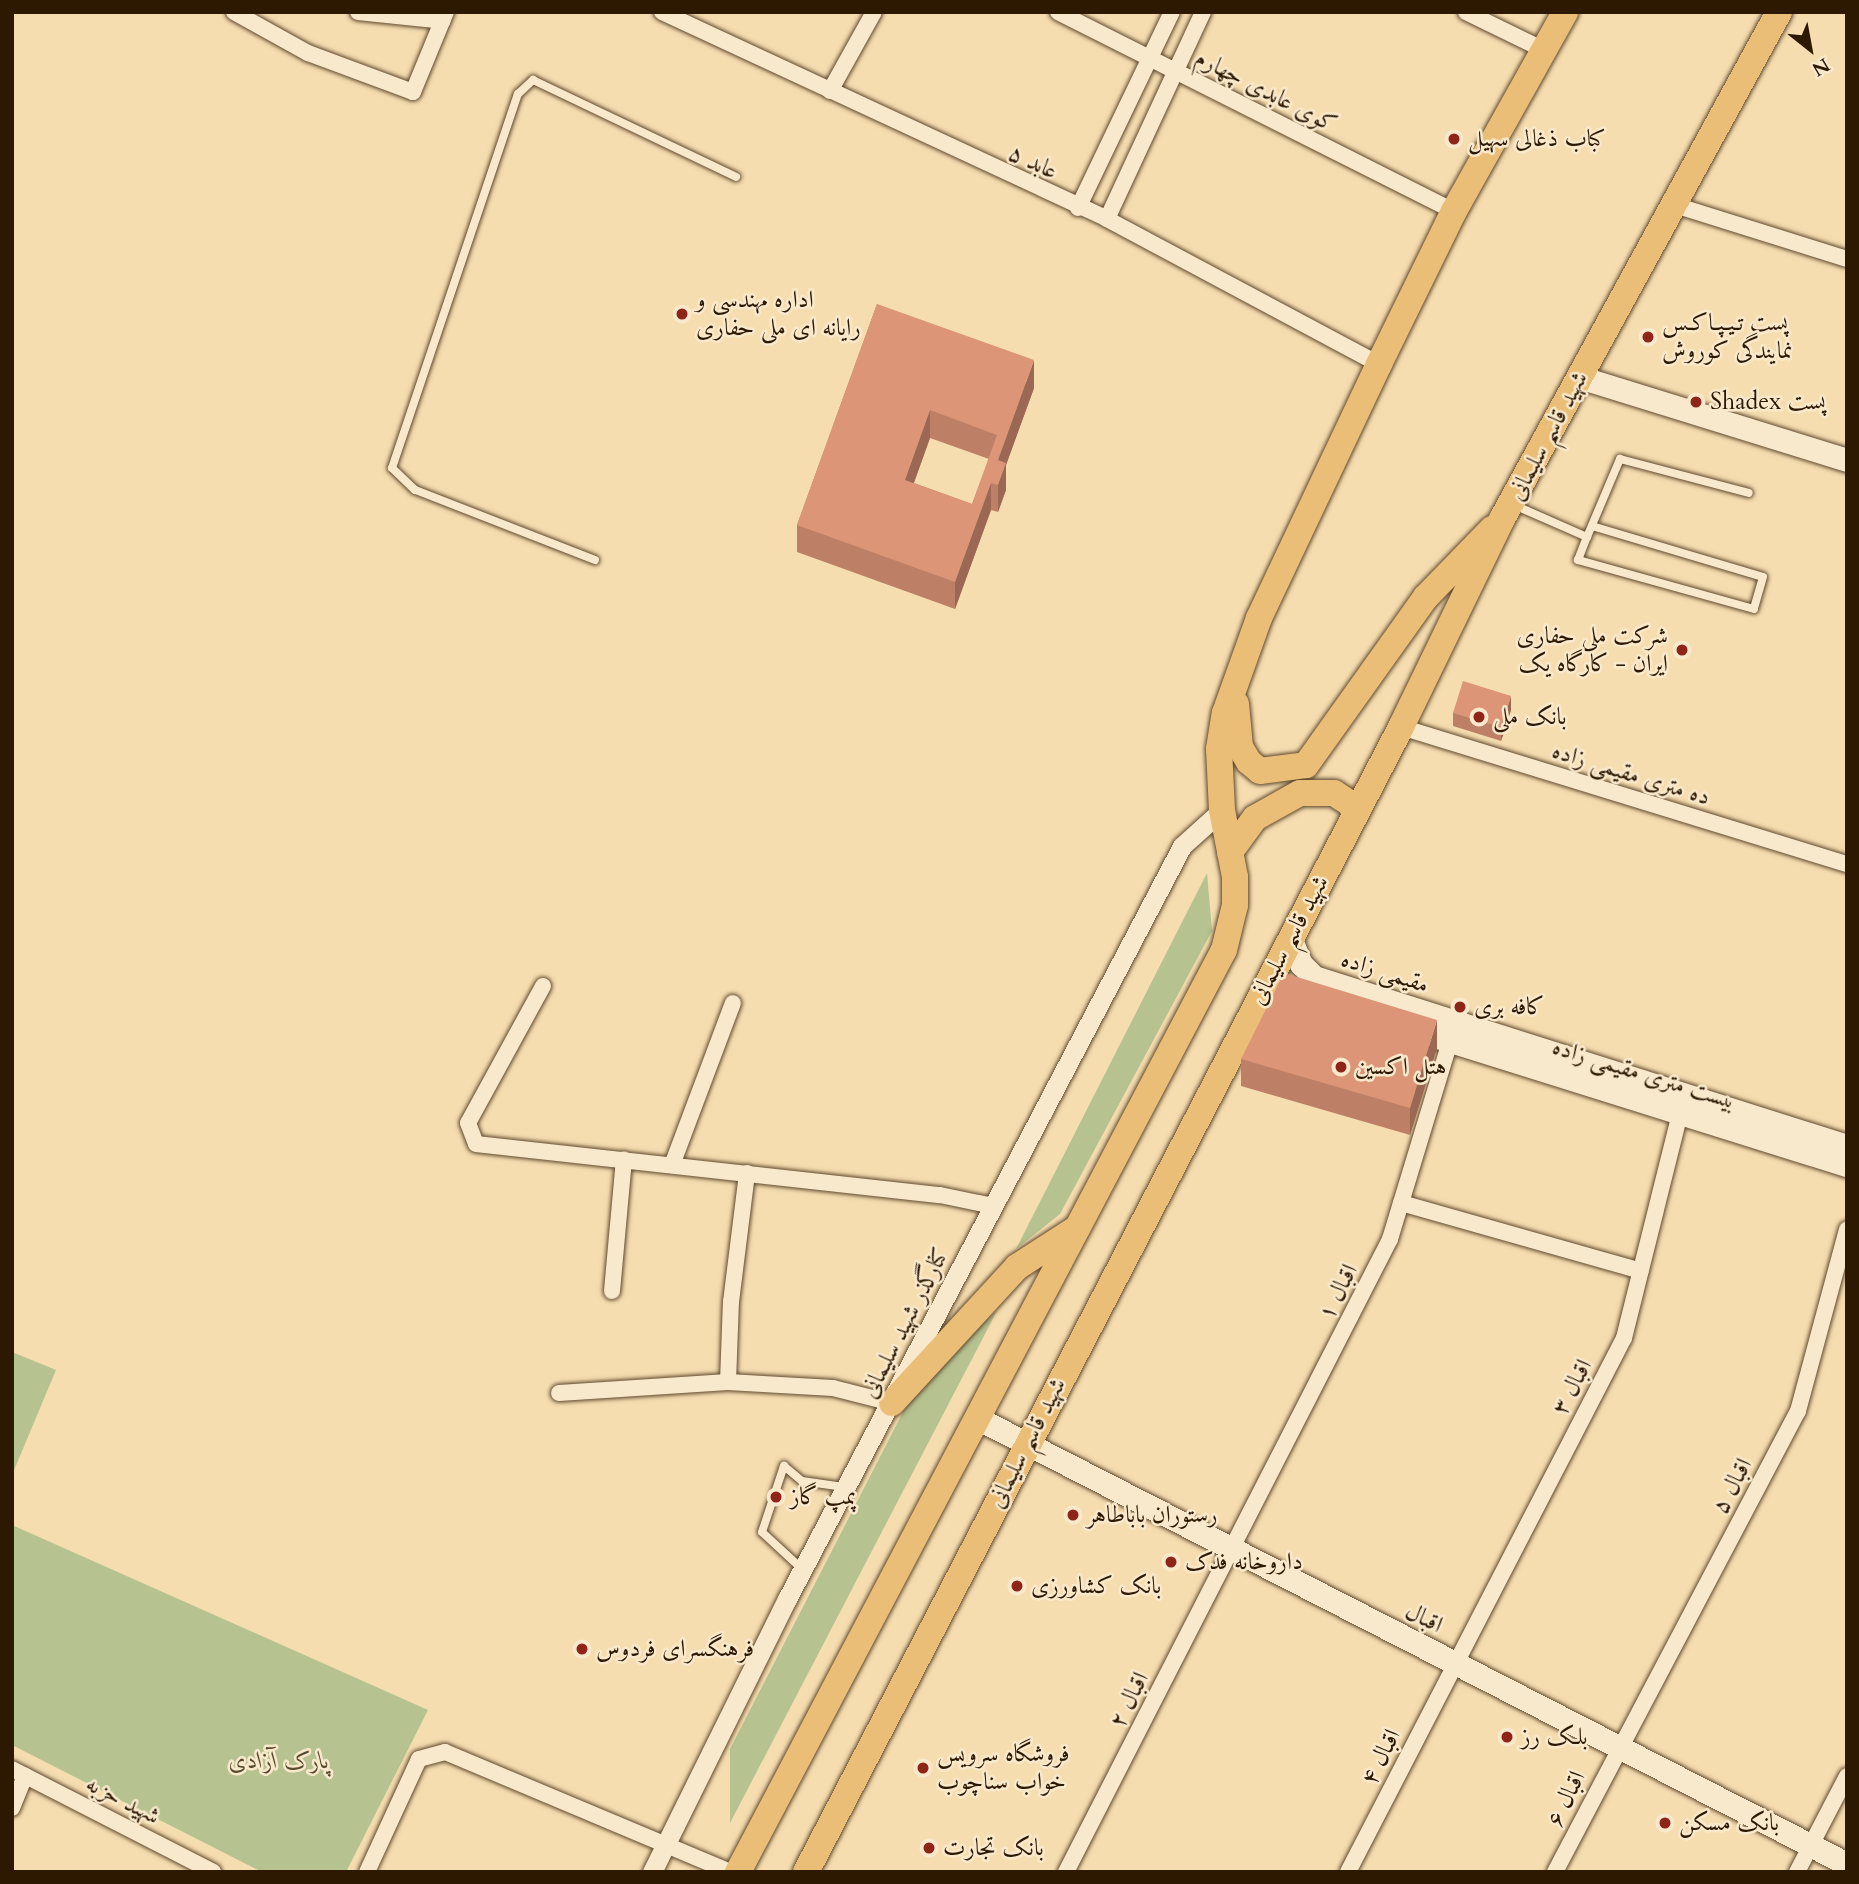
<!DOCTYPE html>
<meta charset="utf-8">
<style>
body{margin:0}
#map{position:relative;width:1859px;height:1884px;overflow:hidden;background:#f6ddb0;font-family:Cardo,Amiri,serif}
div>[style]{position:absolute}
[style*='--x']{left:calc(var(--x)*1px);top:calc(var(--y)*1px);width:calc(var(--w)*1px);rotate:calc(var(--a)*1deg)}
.green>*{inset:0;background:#b6c290}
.roads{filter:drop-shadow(0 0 2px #5f492e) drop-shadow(0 0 2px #5f492e)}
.service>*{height:8px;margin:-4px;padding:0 4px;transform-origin:4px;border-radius:4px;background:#f9e9cc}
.minor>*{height:16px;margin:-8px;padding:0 8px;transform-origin:8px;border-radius:8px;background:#f9e9cc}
.tertiary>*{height:19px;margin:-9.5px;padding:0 9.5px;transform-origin:9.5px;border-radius:9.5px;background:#f9e9cc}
.secondary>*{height:23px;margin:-11.5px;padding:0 11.5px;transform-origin:11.5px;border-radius:11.5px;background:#f9e9cc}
.trunk>*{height:26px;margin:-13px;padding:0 13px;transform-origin:13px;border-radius:13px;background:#ebbe78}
.wall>*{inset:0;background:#bd8066}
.shaded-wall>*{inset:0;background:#9a6853}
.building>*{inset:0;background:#dc9577}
.dots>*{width:19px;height:19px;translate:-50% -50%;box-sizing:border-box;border:4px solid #f9e9cc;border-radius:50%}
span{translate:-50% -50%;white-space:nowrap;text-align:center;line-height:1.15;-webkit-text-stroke:5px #f9e9cc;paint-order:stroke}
.street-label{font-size:24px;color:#2d1802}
.poi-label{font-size:24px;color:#2d1802}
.left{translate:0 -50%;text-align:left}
.right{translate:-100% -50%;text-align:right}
.park-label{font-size:24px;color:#564b2d;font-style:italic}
.frame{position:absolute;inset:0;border:14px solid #2d1802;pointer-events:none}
.north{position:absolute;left:1775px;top:14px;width:70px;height:70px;-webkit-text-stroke:5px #f9e9cc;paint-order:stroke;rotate:149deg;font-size:19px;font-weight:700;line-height:28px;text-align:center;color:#2d1802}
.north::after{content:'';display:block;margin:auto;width:24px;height:32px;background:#2d1802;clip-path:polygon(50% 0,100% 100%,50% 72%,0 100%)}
</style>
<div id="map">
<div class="green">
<div style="clip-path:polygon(1207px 873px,1212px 931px,1060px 1214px,1016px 1249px)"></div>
<div style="clip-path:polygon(997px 1311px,730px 1823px,730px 1749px,919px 1381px)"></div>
<div style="clip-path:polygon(12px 1352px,56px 1370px,12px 1475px)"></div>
<div style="clip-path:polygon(12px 1525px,428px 1710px,346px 1872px,262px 1872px,12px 1745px)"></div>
</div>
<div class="roads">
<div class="service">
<div style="--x:1514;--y:505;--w:80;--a:23.7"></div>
<div style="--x:1592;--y:526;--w:178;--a:16.6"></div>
<div style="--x:1763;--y:577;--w:33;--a:106"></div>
<div style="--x:1754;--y:609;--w:183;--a:-164.4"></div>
<div style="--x:1578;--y:560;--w:25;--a:-69"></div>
<div style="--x:1587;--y:537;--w:85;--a:-67.1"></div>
<div style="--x:1620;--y:459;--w:133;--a:14.8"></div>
<div style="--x:595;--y:560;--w:193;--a:-158.7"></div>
<div style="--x:415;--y:490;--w:32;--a:-136"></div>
<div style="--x:392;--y:468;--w:395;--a:-71.4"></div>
<div style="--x:518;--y:94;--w:21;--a:-43"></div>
<div style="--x:533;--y:80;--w:225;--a:25.5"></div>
<div style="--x:802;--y:1569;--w:54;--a:-137.2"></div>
<div style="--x:762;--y:1532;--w:70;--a:-71.6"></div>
<div style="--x:784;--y:1466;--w:23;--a:40"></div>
<div style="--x:802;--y:1481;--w:42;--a:8.1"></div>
</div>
<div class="minor">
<div style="--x:234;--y:12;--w:85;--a:29"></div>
<div style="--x:308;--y:53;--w:112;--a:20.4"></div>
<div style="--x:413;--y:92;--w:87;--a:-67.6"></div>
<div style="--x:358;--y:12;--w:85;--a:6"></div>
<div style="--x:662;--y:12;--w:491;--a:24.9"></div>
<div style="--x:1107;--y:219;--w:308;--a:28.1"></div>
<div style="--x:1058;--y:12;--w:443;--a:26.7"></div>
<div style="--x:1466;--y:12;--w:85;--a:26"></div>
<div style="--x:830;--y:91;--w:90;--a:-60.9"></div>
<div style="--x:1678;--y:206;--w:177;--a:17.4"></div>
<div style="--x:1078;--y:208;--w:217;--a:-64.4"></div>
<div style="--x:1107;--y:219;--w:228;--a:-65.1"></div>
<div style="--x:1401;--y:727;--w:467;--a:17.1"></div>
<div style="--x:543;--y:986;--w:156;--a:118.7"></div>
<div style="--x:468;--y:1123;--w:22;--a:69"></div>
<div style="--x:476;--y:1144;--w:467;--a:6.3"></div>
<div style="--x:940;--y:1195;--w:54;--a:11.7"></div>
<div style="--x:672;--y:1165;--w:173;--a:-69.4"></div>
<div style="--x:1401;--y:1203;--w:249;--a:15.8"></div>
<div style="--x:612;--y:1291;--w:132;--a:-84.8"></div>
<div style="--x:728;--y:1382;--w:80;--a:-87.9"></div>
<div style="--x:731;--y:1302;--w:130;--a:-82.9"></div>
<div style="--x:559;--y:1393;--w:169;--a:-3.7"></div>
<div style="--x:728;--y:1382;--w:105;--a:3.3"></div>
<div style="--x:833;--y:1388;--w:61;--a:14.3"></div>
<div style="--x:12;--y:1769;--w:226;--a:27.1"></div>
<div style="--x:12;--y:1808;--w:35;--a:-68"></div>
<div style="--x:367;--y:1872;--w:124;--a:-65.3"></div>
<div style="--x:419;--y:1759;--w:27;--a:-15"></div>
<div style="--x:445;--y:1752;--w:310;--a:22.8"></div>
<div style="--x:1066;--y:1872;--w:711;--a:-62.89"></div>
<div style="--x:1390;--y:1239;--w:217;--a:-73.1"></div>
<div style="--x:1348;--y:1872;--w:601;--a:-62.67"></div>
<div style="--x:1624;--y:1338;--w:240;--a:-76"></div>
<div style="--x:1555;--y:1872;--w:521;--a:-62.21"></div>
<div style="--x:1798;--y:1411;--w:188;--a:-74.9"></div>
<div style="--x:1797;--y:1872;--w:108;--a:-62.5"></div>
</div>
<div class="tertiary">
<div style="--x:652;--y:1872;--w:305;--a:-63.7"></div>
<div style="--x:787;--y:1599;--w:850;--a:-62.32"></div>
<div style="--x:1182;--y:846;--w:54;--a:-42"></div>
</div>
<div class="secondary">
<div style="--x:1579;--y:377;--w:281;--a:17.2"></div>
<div style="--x:1290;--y:937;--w:29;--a:68"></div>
<div style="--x:1301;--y:964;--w:18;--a:45"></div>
<div style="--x:1314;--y:977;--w:559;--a:17.59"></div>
<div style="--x:1409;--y:1028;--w:459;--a:17.4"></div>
<div style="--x:977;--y:1418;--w:978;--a:27.14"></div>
</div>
<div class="trunk">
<div style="--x:1236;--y:704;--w:43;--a:84.7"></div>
<div style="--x:1240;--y:747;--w:17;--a:59"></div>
<div style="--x:1249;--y:762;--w:14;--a:39"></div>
<div style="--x:1260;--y:771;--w:46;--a:-7.4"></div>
<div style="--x:1306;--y:765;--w:206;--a:-54.5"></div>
<div style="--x:1426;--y:597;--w:95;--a:-45.9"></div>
<div style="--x:1230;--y:852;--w:42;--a:-53.7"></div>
<div style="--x:1255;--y:818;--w:51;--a:-29.1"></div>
<div style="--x:1300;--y:793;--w:34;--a:0"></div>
<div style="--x:1334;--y:793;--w:20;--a:33"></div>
<div style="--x:1351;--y:804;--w:12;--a:70"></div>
<div style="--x:892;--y:1403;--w:185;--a:-47.4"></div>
<div style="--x:1017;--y:1267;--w:72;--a:-33"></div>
<div style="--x:738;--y:1872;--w:1042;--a:-62.21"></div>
<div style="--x:1224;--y:950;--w:46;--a:-76.3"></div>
<div style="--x:1235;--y:905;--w:28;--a:-90"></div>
<div style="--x:1235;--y:877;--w:68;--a:-101"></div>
<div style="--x:1222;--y:810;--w:61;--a:-92.8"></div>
<div style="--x:1219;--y:749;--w:36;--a:-81"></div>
<div style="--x:1225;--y:713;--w:101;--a:-70.3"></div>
<div style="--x:1259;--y:618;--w:281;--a:-64.7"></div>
<div style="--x:1379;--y:364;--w:170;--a:-63.9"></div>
<div style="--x:1454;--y:211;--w:228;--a:-60.8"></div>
<div style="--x:806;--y:1872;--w:1290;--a:-62.54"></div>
<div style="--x:1401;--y:727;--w:231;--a:-64.1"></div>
<div style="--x:1502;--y:519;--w:578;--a:-61.35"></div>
</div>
</div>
<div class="wall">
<div style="clip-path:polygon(evenodd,877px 304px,1034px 388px,1006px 465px,1006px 490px,998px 512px,991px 510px,955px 609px,797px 552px,797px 525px,877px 304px,930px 438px,989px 459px,972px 504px,914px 483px,930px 438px)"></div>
<div style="clip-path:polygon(1511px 710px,1501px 741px,1453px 726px,1453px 713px)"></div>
<div style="clip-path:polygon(1437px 1048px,1410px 1135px,1241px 1086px,1241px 1059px)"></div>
</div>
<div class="shaded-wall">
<div style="clip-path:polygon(1034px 360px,1034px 388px,1006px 465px,1006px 490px,998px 512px,998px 460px)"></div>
<div style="clip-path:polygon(930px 410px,930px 438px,905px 507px,905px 480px)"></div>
<div style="clip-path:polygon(991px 483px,991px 510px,955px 609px,955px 582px)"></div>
<div style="clip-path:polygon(1511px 696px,1511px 710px,1501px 741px,1501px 727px)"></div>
<div style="clip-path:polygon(1437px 1020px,1437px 1048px,1410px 1135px,1410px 1108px)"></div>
</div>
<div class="building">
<div style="clip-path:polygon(evenodd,877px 304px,1034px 360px,998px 460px,1006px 463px,998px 485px,991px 483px,955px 582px,797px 525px,877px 304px,930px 410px,997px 435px,972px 504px,905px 480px,930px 410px)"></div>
<div style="clip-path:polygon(1463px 681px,1511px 696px,1501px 727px,1453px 713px)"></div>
<div style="clip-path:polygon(1284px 973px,1437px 1020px,1410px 1108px,1241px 1059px)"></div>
</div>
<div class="dots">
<div style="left:1454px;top:139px;background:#8f2418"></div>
<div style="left:682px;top:314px;background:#8f2418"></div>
<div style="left:1648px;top:337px;background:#8f2418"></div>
<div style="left:1696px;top:402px;background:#8f2418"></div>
<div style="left:1682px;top:650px;background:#8f2418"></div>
<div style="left:1479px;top:717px;background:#8f2418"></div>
<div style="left:1460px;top:1007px;background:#8f2418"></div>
<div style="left:1341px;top:1067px;background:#8f2418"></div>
<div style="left:776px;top:1497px;background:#8f2418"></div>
<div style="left:1073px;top:1515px;background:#8f2418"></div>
<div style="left:1171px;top:1562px;background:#8f2418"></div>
<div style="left:1017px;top:1586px;background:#8f2418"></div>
<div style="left:582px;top:1649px;background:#8f2418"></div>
<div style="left:1507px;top:1737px;background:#8f2418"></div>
<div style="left:923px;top:1768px;background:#8f2418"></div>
<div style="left:1665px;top:1823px;background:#8f2418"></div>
<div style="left:929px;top:1848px;background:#8f2418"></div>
</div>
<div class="street-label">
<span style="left:1266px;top:91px;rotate:27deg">کوی عابدی چهارم</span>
<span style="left:1033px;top:162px;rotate:25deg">عابد ۵</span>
<span style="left:1548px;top:436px;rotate:-62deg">شهید قاسم سلیمانی</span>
<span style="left:1631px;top:774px;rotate:17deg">ده متری مقیمی زاده</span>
<span style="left:1289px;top:940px;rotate:-62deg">شهید قاسم سلیمانی</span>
<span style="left:1385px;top:972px;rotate:18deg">مقیمی زاده</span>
<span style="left:1644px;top:1074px;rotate:17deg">بیست متری مقیمی زاده</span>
<span style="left:1338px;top:1292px;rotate:-63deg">اقبال ۱</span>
<span style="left:905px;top:1323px;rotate:-63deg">کنارگذر شهید سلیمانی</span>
<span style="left:1572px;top:1387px;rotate:-62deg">اقبال ۳</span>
<span style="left:1027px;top:1443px;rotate:-63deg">شهید قاسم سلیمانی</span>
<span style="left:1732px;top:1486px;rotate:-62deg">اقبال ۵</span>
<span style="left:1424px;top:1618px;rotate:27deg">اقبال</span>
<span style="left:1129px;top:1700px;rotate:-63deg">اقبال ۲</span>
<span style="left:1381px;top:1757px;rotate:-63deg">اقبال ۴</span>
<span style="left:1566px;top:1799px;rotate:-64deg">اقبال ۶</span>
<span style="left:123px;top:1800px;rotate:27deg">شهید حزبه</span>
</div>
<div class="poi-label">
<span class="left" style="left:1468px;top:139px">کباب ذغالی سهیل</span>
<span class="left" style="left:696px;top:314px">اداره مهندسی و<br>رایانه ای ملی حفاری</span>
<span class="left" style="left:1662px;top:337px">پست تـیـپـاکـس<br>نمایندگی کوروش</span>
<span class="left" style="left:1710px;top:402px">Shadex پست</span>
<span class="right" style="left:1668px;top:650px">شرکت ملی حفاری<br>ایران - کارگاه یک</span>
<span class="left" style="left:1493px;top:717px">بانک ملی</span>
<span class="left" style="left:1474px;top:1007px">کافه بری</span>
<span class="left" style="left:1355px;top:1067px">هتل اکسین</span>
<span class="left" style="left:790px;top:1497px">پمپ گاز</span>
<span class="left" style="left:1087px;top:1515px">رستوران باباطاهر</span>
<span class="left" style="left:1185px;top:1562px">داروخانه فدک</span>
<span class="left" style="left:1031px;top:1586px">بانک کشاورزی</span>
<span class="left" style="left:596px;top:1649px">فرهنگسرای فردوس</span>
<span class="left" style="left:1521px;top:1737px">بلک رز</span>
<span class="left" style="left:937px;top:1768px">فروشگاه سرویس<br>خواب سناچوب</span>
<span class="left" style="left:1679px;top:1823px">بانک مسکن</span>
<span class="left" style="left:943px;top:1848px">بانک تجارت</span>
</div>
<div class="park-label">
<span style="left:279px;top:1761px">پارک آزادی</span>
</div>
<div class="frame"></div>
<div class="north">N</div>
</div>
